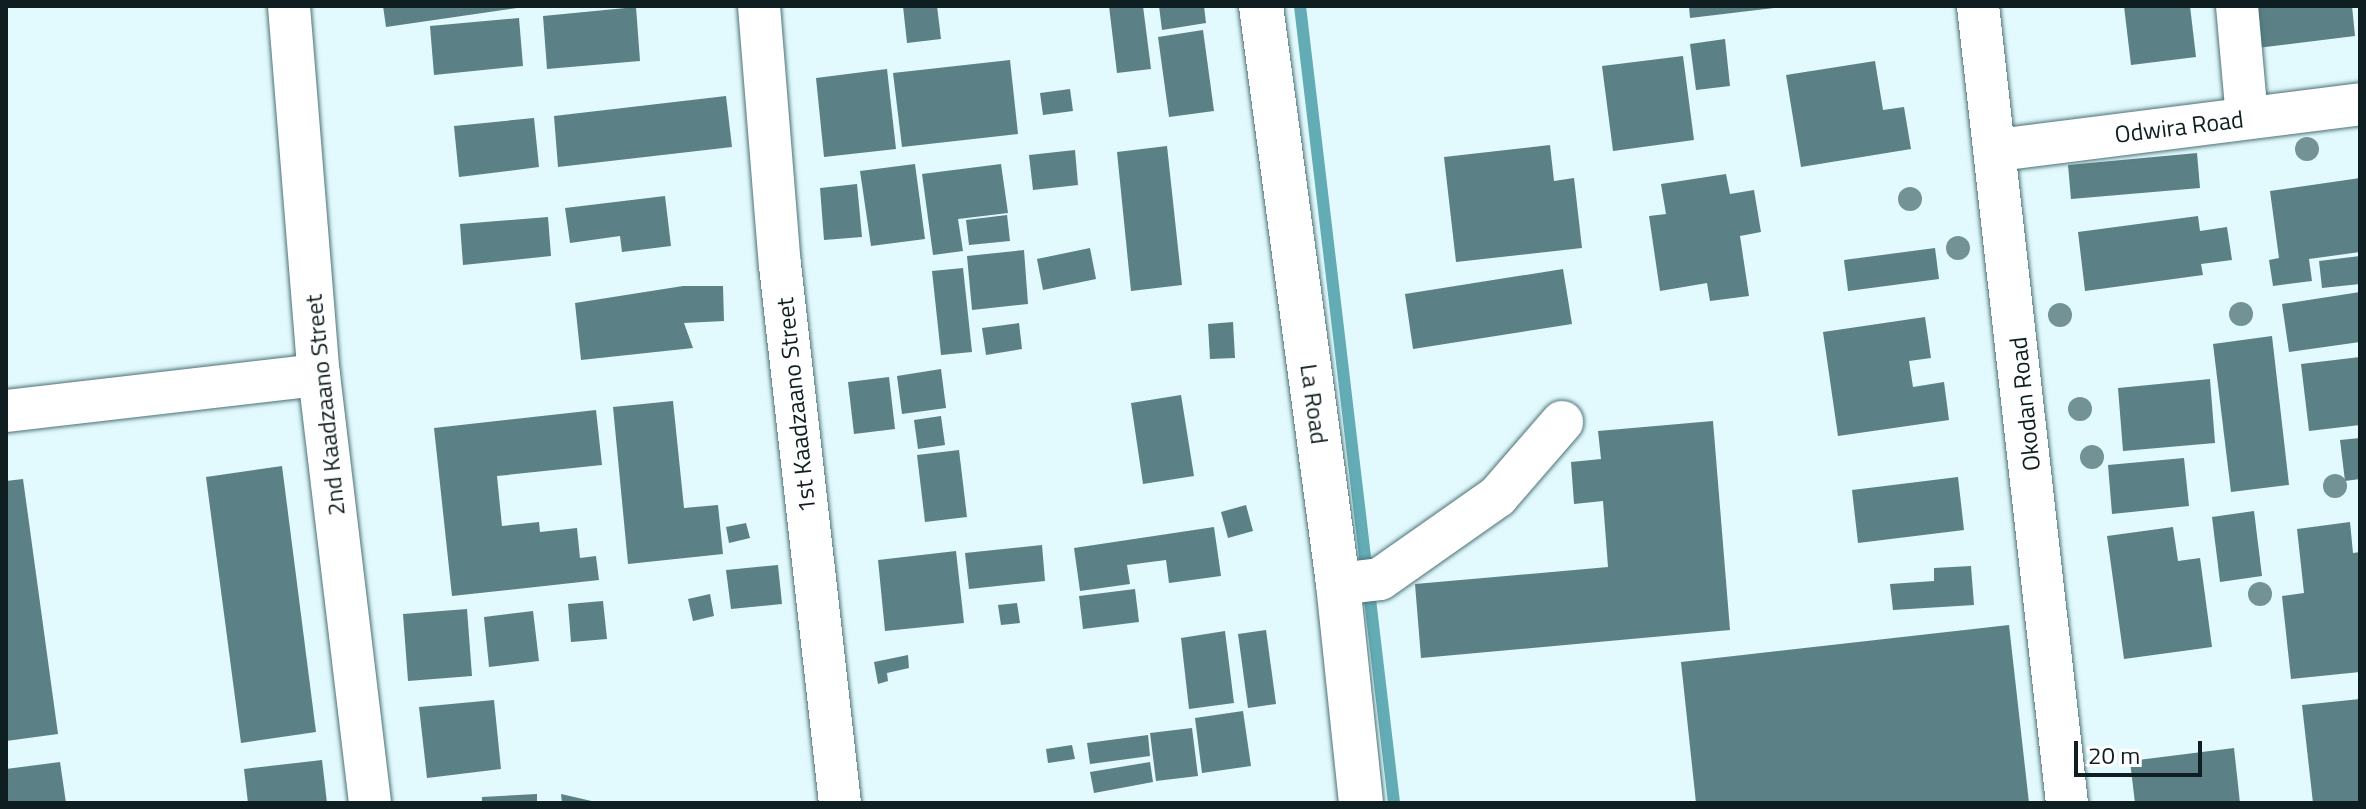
<!DOCTYPE html>
<style>
body{margin:0}
#map{position:relative;width:2366px;height:809px;overflow:hidden;background:#e2fafd;font-family:"Titillium Web",sans-serif}
div>[style]{position:absolute}
[style*='--x']{left:calc(var(--x)*1px);top:calc(var(--y)*1px);width:calc(var(--w)*1px);rotate:calc(var(--a)*1deg)}
.stream>*{height:12px;margin:-6px;padding:0 6px;transform-origin:6px;border-radius:6px;background:#63acb6}
.building>*{inset:0;background:#5b8085}
.roads{filter:drop-shadow(0 0 2px #4c7176) drop-shadow(0 0 2px #4c7176)}
.minor>*{height:42px;margin:-21px;padding:0 21px;transform-origin:21px;border-radius:21px;background:#fff}
.major>*{height:44px;margin:-22px;padding:0 22px;transform-origin:22px;border-radius:22px;background:#fff}
.trees>*{width:24px;height:24px;margin:-12px;border-radius:50%;background:#739296}
span{translate:-50% -50%;white-space:nowrap;text-align:center;line-height:1.15;-webkit-text-stroke:8px #fff;paint-order:stroke}
.street-label{font-size:24px;color:#0f1e20}
.frame{position:absolute;inset:0;border:8px solid #0f1e20;pointer-events:none}
.scale{position:absolute;left:2074px;top:741px;width:128px;height:36px;box-sizing:border-box;border:4px solid #0f1e20;border-top:0;padding-left:10px;font-size:24px;line-height:28px;white-space:nowrap;color:#0f1e20;-webkit-text-stroke:6px #fff;paint-order:stroke}
</style>
<div id="map">
<div class="stream">
<div style="--x:1300;--y:6;--w:803;--a:83.27"></div>
</div>
<div class="building">
<div style="clip-path:polygon(383px 6px,517px 6px,517px 8px,386px 27px)"></div>
<div style="clip-path:polygon(903px 6px,937px 6px,941px 39px,907px 43px)"></div>
<div style="clip-path:polygon(1109px 6px,1143px 6px,1151px 69px,1117px 73px)"></div>
<div style="clip-path:polygon(1159px 6px,1204px 6px,1206px 23px,1162px 30px)"></div>
<div style="clip-path:polygon(1689px 6px,1774px 6px,1774px 8px,1690px 18px)"></div>
<div style="clip-path:polygon(2124px 6px,2190px 6px,2196px 57px,2131px 65px)"></div>
<div style="clip-path:polygon(2244px 6px,2352px 6px,2355px 36px,2249px 49px)"></div>
<div style="clip-path:polygon(636px 7px,640px 61px,547px 69px,543px 16px)"></div>
<div style="clip-path:polygon(519px 18px,523px 66px,434px 75px,430px 26px)"></div>
<div style="clip-path:polygon(1203px 30px,1214px 111px,1169px 117px,1158px 37px)"></div>
<div style="clip-path:polygon(1725px 39px,1730px 86px,1696px 90px,1690px 44px)"></div>
<div style="clip-path:polygon(1683px 56px,1694px 140px,1613px 151px,1602px 66px)"></div>
<div style="clip-path:polygon(1010px 60px,1018px 134px,902px 147px,893px 73px)"></div>
<div style="clip-path:polygon(1875px 61px,1883px 110px,1904px 107px,1911px 149px,1801px 167px,1786px 75px)"></div>
<div style="clip-path:polygon(887px 69px,896px 149px,824px 157px,816px 78px)"></div>
<div style="clip-path:polygon(1070px 89px,1073px 111px,1043px 115px,1040px 93px)"></div>
<div style="clip-path:polygon(726px 96px,732px 147px,558px 167px,554px 116px)"></div>
<div style="clip-path:polygon(534px 118px,539px 167px,459px 177px,454px 126px)"></div>
<div style="clip-path:polygon(1550px 145px,1554px 181px,1574px 178px,1582px 248px,1456px 262px,1444px 157px)"></div>
<div style="clip-path:polygon(1167px 146px,1182px 285px,1131px 291px,1117px 152px)"></div>
<div style="clip-path:polygon(1075px 150px,1078px 185px,1033px 190px,1029px 155px)"></div>
<div style="clip-path:polygon(2197px 153px,2200px 188px,2071px 199px,2068px 165px)"></div>
<div style="clip-path:polygon(915px 164px,925px 239px,871px 246px,860px 171px)"></div>
<div style="clip-path:polygon(1001px 164px,1008px 213px,958px 219px,963px 251px,933px 255px,922px 174px)"></div>
<div style="clip-path:polygon(1726px 174px,1730px 194px,1754px 190px,1761px 232px,1740px 236px,1749px 296px,1710px 301px,1707px 283px,1660px 291px,1649px 216px,1666px 214px,1661px 184px)"></div>
<div style="clip-path:polygon(2360px 178px,2360px 252px,2309px 259px,2312px 281px,2273px 286px,2269px 260px,2279px 258px,2270px 191px)"></div>
<div style="clip-path:polygon(857px 184px,862px 237px,824px 240px,820px 188px)"></div>
<div style="clip-path:polygon(665px 196px,671px 246px,622px 252px,620px 236px,570px 243px,565px 208px)"></div>
<div style="clip-path:polygon(1007px 215px,1010px 241px,969px 245px,966px 220px)"></div>
<div style="clip-path:polygon(2198px 216px,2200px 231px,2227px 227px,2232px 260px,2201px 264px,2203px 275px,2085px 291px,2078px 232px)"></div>
<div style="clip-path:polygon(548px 217px,551px 256px,463px 265px,460px 224px)"></div>
<div style="clip-path:polygon(1090px 248px,1096px 279px,1043px 290px,1037px 259px)"></div>
<div style="clip-path:polygon(1935px 248px,1939px 279px,1848px 291px,1844px 260px)"></div>
<div style="clip-path:polygon(1024px 250px,1028px 304px,972px 310px,967px 256px)"></div>
<div style="clip-path:polygon(2360px 256px,2360px 284px,2322px 288px,2319px 261px)"></div>
<div style="clip-path:polygon(963px 268px,972px 352px,941px 355px,932px 271px)"></div>
<div style="clip-path:polygon(1563px 269px,1572px 324px,1413px 349px,1405px 294px)"></div>
<div style="clip-path:polygon(683px 286px,723px 286px,724px 321px,684px 323px,693px 348px,581px 360px,575px 303px)"></div>
<div style="clip-path:polygon(2360px 292px,2360px 342px,2289px 352px,2282px 304px)"></div>
<div style="clip-path:polygon(1925px 317px,1931px 358px,1909px 361px,1913px 387px,1944px 382px,1949px 420px,1838px 436px,1823px 332px)"></div>
<div style="clip-path:polygon(1233px 322px,1235px 358px,1210px 359px,1208px 324px)"></div>
<div style="clip-path:polygon(1019px 323px,1022px 349px,986px 355px,982px 328px)"></div>
<div style="clip-path:polygon(2272px 336px,2289px 485px,2231px 492px,2213px 344px)"></div>
<div style="clip-path:polygon(2360px 357px,2360px 425px,2309px 431px,2301px 364px)"></div>
<div style="clip-path:polygon(941px 369px,946px 408px,902px 414px,897px 376px)"></div>
<div style="clip-path:polygon(889px 377px,895px 429px,854px 434px,848px 382px)"></div>
<div style="clip-path:polygon(2210px 379px,2215px 443px,2123px 451px,2118px 388px)"></div>
<div style="clip-path:polygon(1181px 395px,1194px 476px,1143px 484px,1131px 403px)"></div>
<div style="clip-path:polygon(673px 401px,684px 508px,718px 505px,723px 554px,628px 564px,613px 407px)"></div>
<div style="clip-path:polygon(596px 410px,602px 465px,497px 476px,502px 526px,539px 522px,540px 532px,577px 528px,580px 558px,596px 556px,599px 580px,452px 596px,434px 428px)"></div>
<div style="clip-path:polygon(941px 416px,945px 445px,918px 449px,914px 420px)"></div>
<div style="clip-path:polygon(1713px 421px,1730px 630px,1421px 658px,1415px 584px,1608px 567px,1603px 501px,1574px 504px,1571px 462px,1601px 459px,1598px 431px)"></div>
<div style="clip-path:polygon(2360px 438px,2360px 479px,2345px 481px,2340px 440px)"></div>
<div style="clip-path:polygon(959px 450px,967px 517px,925px 522px,917px 455px)"></div>
<div style="clip-path:polygon(2184px 458px,2189px 506px,2112px 514px,2108px 465px)"></div>
<div style="clip-path:polygon(282px 466px,316px 732px,241px 743px,206px 477px)"></div>
<div style="clip-path:polygon(1958px 477px,1964px 530px,1858px 543px,1852px 490px)"></div>
<div style="clip-path:polygon(23px 479px,58px 734px,6px 741px,6px 481px)"></div>
<div style="clip-path:polygon(1246px 505px,1253px 531px,1228px 538px,1221px 512px)"></div>
<div style="clip-path:polygon(2254px 511px,2262px 576px,2220px 582px,2212px 517px)"></div>
<div style="clip-path:polygon(2350px 522px,2353px 553px,2360px 552px,2360px 672px,2291px 679px,2282px 596px,2304px 593px,2297px 529px)"></div>
<div style="clip-path:polygon(746px 523px,750px 538px,729px 543px,726px 527px)"></div>
<div style="clip-path:polygon(1214px 527px,1221px 576px,1169px 583px,1166px 560px,1127px 565px,1130px 584px,1080px 591px,1074px 548px)"></div>
<div style="clip-path:polygon(2173px 527px,2178px 561px,2200px 558px,2212px 647px,2124px 659px,2107px 536px)"></div>
<div style="clip-path:polygon(1042px 545px,1045px 581px,969px 589px,965px 553px)"></div>
<div style="clip-path:polygon(956px 551px,964px 623px,885px 631px,878px 560px)"></div>
<div style="clip-path:polygon(778px 565px,782px 604px,731px 609px,726px 570px)"></div>
<div style="clip-path:polygon(1971px 566px,1974px 605px,1893px 610px,1890px 584px,1934px 581px,1934px 568px)"></div>
<div style="clip-path:polygon(1135px 589px,1139px 622px,1083px 629px,1079px 596px)"></div>
<div style="clip-path:polygon(710px 594px,714px 616px,693px 621px,688px 599px)"></div>
<div style="clip-path:polygon(603px 601px,607px 639px,571px 642px,568px 604px)"></div>
<div style="clip-path:polygon(1017px 603px,1020px 623px,1001px 625px,998px 605px)"></div>
<div style="clip-path:polygon(467px 609px,472px 676px,408px 681px,403px 614px)"></div>
<div style="clip-path:polygon(533px 611px,539px 661px,489px 667px,484px 617px)"></div>
<div style="clip-path:polygon(2009px 625px,2029px 803px,1696px 803px,1681px 662px)"></div>
<div style="clip-path:polygon(1266px 630px,1276px 704px,1248px 708px,1238px 634px)"></div>
<div style="clip-path:polygon(1225px 631px,1234px 703px,1189px 709px,1181px 638px)"></div>
<div style="clip-path:polygon(908px 655px,909px 668px,887px 673px,888px 681px,878px 684px,874px 662px)"></div>
<div style="clip-path:polygon(2360px 699px,2360px 803px,2313px 803px,2302px 705px)"></div>
<div style="clip-path:polygon(494px 700px,501px 769px,427px 778px,419px 707px)"></div>
<div style="clip-path:polygon(1243px 711px,1251px 766px,1202px 773px,1195px 718px)"></div>
<div style="clip-path:polygon(1192px 728px,1198px 776px,1156px 781px,1150px 733px)"></div>
<div style="clip-path:polygon(1148px 735px,1150px 756px,1090px 764px,1087px 743px)"></div>
<div style="clip-path:polygon(1072px 745px,1075px 759px,1048px 763px,1046px 749px)"></div>
<div style="clip-path:polygon(2234px 748px,2240px 803px,2135px 803px,2130px 761px)"></div>
<div style="clip-path:polygon(322px 760px,327px 803px,248px 803px,244px 769px)"></div>
<div style="clip-path:polygon(60px 762px,66px 803px,6px 803px,6px 769px)"></div>
<div style="clip-path:polygon(1150px 762px,1153px 782px,1094px 793px,1090px 772px)"></div>
<div style="clip-path:polygon(537px 794px,537px 803px,482px 803px,482px 797px)"></div>
<div style="clip-path:polygon(561px 794px,596px 802px,596px 803px,562px 803px)"></div>
</div>
<div class="roads">
<div class="minor">
<div style="--x:289;--y:6;--w:370;--a:85.4"></div>
<div style="--x:319;--y:375;--w:431;--a:83.2"></div>
<div style="--x:759;--y:6;--w:260;--a:85.4"></div>
<div style="--x:780;--y:265;--w:541;--a:83.64"></div>
<div style="--x:1978;--y:6;--w:802;--a:83.63"></div>
<div style="--x:2237;--y:6;--w:112;--a:84.9"></div>
<div style="--x:1998;--y:150;--w:365;--a:-7.2"></div>
<div style="--x:6;--y:411;--w:315;--a:-6.6"></div>
<div style="--x:1338;--y:584;--w:42;--a:-6.8"></div>
<div style="--x:1380;--y:579;--w:144;--a:-35.1"></div>
<div style="--x:1498;--y:496;--w:98;--a:-49.1"></div>
</div>
<div class="major">
<div style="--x:1261;--y:6;--w:583;--a:82.41"></div>
<div style="--x:1338;--y:584;--w:220;--a:84"></div>
</div>
</div>
<div class="trees">
<div style="left:2307px;top:149px"></div>
<div style="left:1910px;top:199px"></div>
<div style="left:1958px;top:248px"></div>
<div style="left:2241px;top:314px"></div>
<div style="left:2060px;top:315px"></div>
<div style="left:2080px;top:409px"></div>
<div style="left:2092px;top:457px"></div>
<div style="left:2335px;top:486px"></div>
<div style="left:2260px;top:594px"></div>
</div>
<div class="street-label">
<span style="left:2179px;top:127px;rotate:-7deg">Odwira Road</span>
<span style="left:1314px;top:404px;rotate:82deg">La Road</span>
<span style="left:2025px;top:404px;rotate:-96deg">Okodan Road</span>
<span style="left:325px;top:405px;rotate:-96deg">2nd Kaadzaano Street</span>
<span style="left:796px;top:405px;rotate:-96deg">1st Kaadzaano Street</span>
</div>
<div class="frame"></div>
<div class="scale">20 m</div>
</div>
